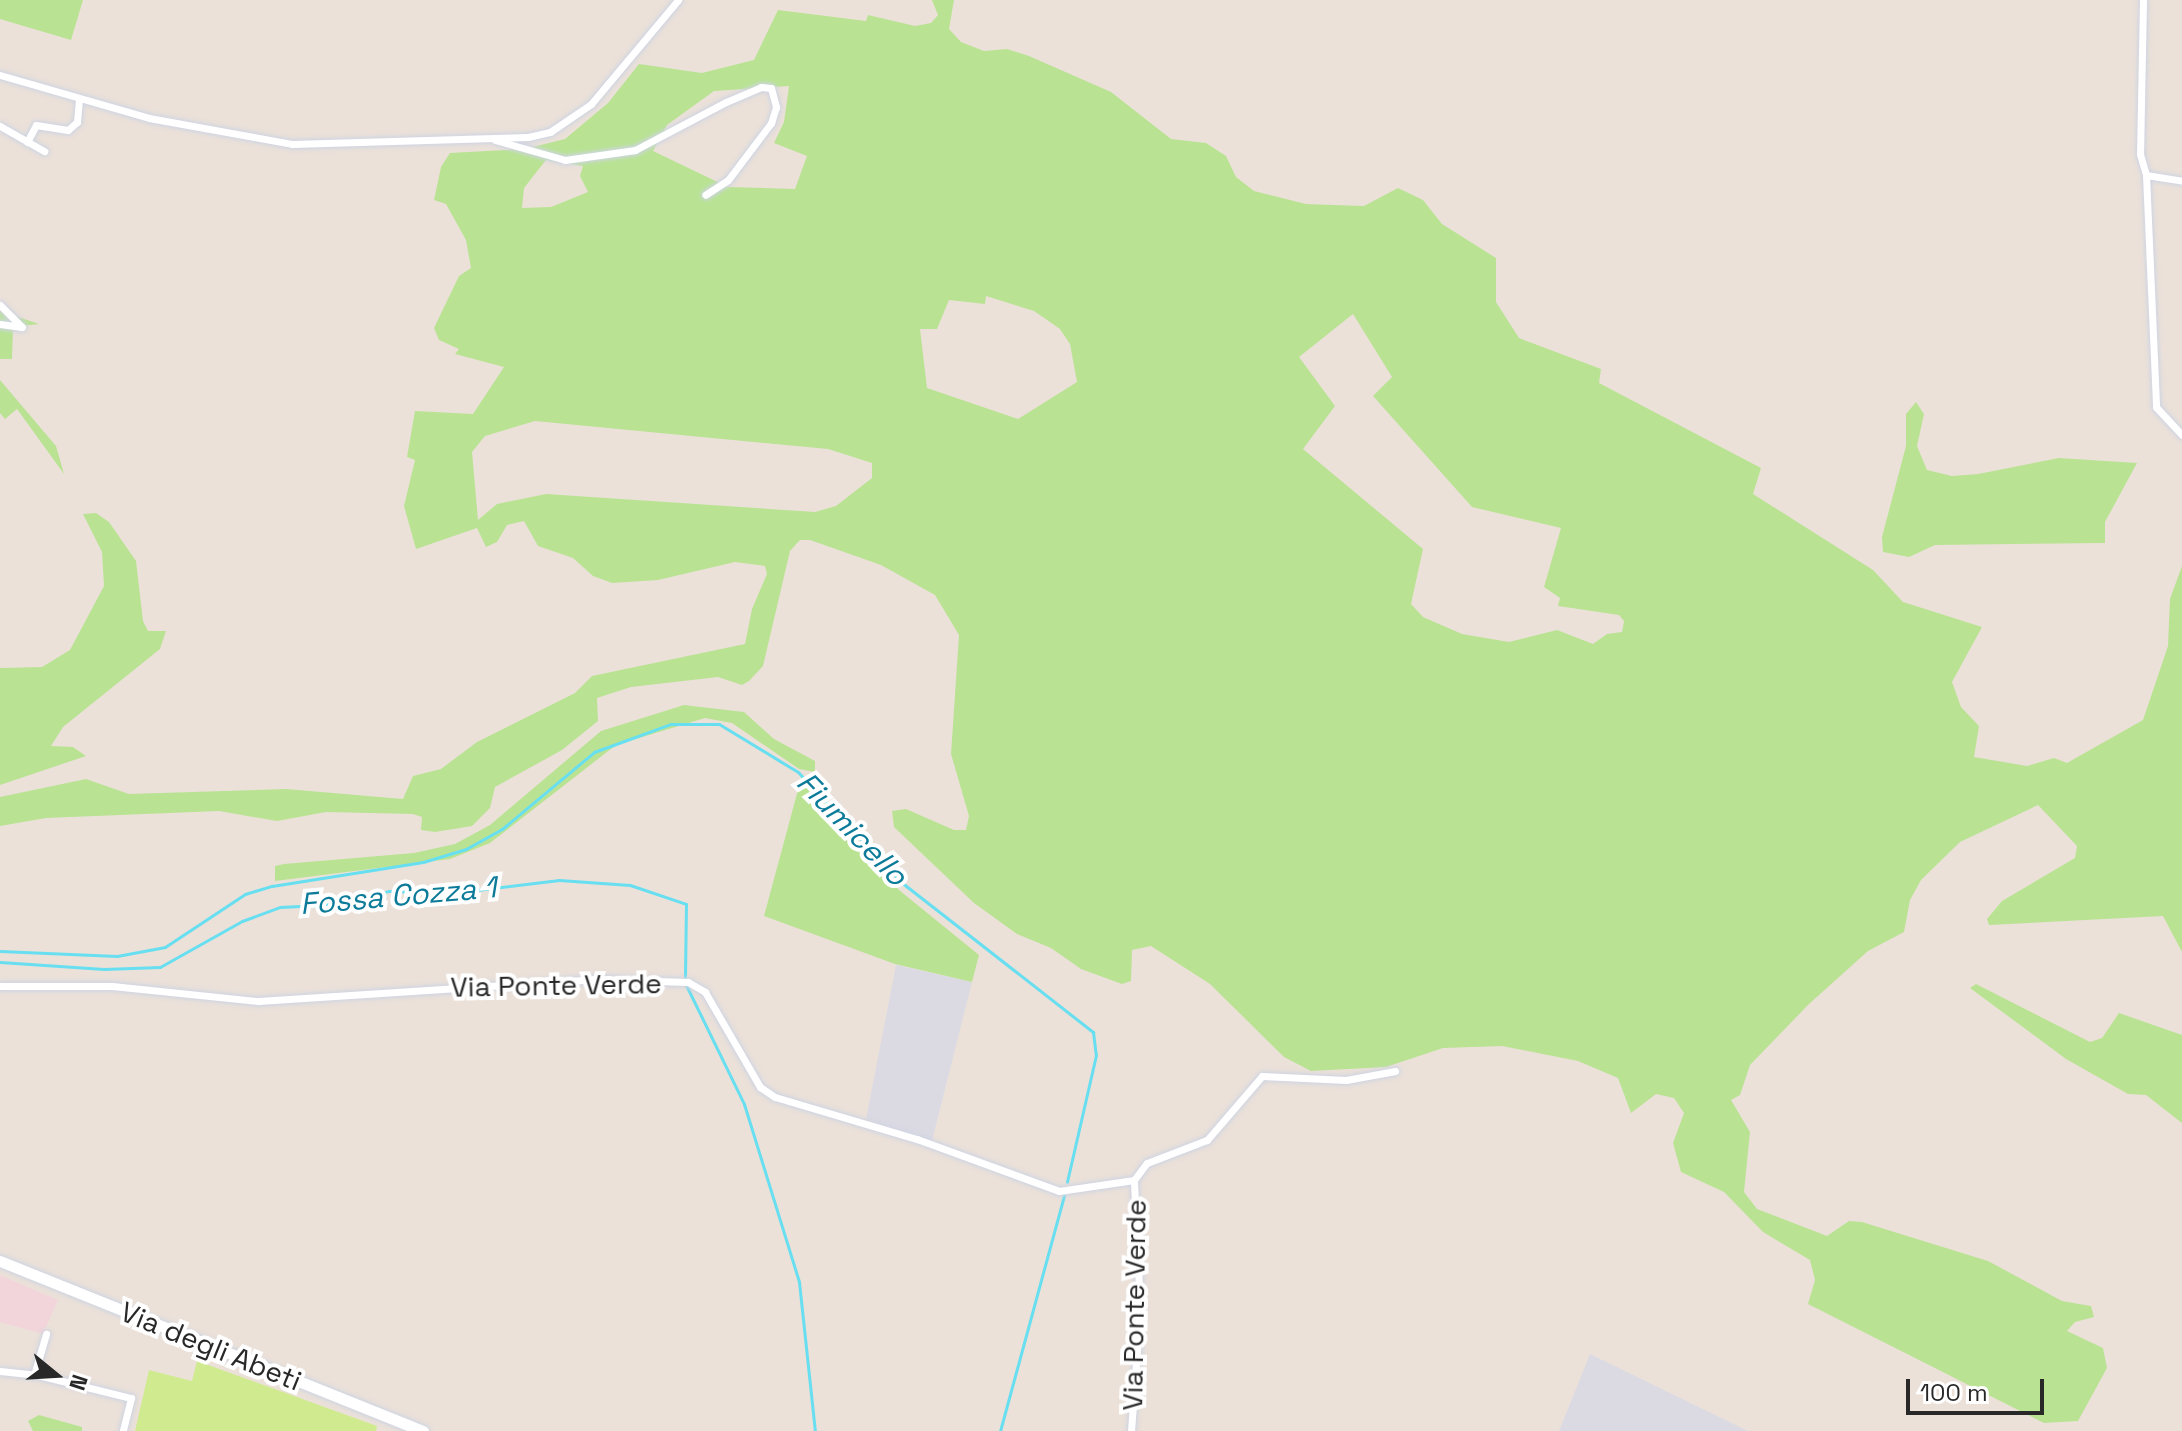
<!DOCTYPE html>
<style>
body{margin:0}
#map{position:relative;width:2182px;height:1431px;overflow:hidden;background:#ebe1d9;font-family:"Space Grotesk",sans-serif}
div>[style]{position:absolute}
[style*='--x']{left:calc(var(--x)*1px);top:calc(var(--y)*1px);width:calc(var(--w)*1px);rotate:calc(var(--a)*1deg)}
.industrial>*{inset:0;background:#dbdae3}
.medical>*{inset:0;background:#f2d5db}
.green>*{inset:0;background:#b9e393}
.pitch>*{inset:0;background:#d0eb8f}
.stream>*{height:3px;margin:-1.5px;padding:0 1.5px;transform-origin:1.5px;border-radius:1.5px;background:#68dff0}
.roads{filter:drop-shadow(0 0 2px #ced4e2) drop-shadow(0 0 2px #ced4e2)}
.street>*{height:7px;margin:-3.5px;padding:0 3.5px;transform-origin:3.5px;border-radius:3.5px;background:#fff}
.secondary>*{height:11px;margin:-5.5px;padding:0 5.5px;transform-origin:5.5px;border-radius:5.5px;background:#fff}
span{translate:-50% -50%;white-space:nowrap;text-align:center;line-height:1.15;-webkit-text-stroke:8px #fff;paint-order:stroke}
.street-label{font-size:28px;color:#282828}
.water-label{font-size:30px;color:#0b7b99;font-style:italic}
.north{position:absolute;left:16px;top:1335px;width:80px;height:80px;-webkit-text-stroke:6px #fff;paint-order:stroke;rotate:108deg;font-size:22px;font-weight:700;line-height:32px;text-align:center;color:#282828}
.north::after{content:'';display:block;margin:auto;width:28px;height:36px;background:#282828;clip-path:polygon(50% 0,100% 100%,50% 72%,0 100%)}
.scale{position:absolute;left:1906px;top:1379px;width:138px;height:36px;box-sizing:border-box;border:4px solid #282828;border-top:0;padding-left:10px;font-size:24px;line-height:28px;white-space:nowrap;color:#282828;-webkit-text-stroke:6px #fff;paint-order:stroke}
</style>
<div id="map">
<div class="industrial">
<div style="clip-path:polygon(896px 965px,972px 982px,932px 1141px,866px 1119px)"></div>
<div style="clip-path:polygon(1590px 1354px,1748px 1431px,1559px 1431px)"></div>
</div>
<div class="medical">
<div style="clip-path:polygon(0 1275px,58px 1300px,43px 1334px,0 1322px)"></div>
</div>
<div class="green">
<div style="clip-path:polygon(0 0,83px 0,71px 40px,0 19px)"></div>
<div style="clip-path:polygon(evenodd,932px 0,954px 0,949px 29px,961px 42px,984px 51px,1007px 49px,1029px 56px,1111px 92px,1171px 139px,1206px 143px,1226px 156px,1236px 177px,1254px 191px,1306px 204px,1364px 206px,1398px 188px,1423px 200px,1442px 224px,1496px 258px,1496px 302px,1519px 338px,1601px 369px,1599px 383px,1761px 468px,1753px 494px,1873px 570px,1903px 602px,1982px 627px,1952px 682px,1961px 707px,1979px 726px,1974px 757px,2027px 766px,2054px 758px,2067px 763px,2143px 720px,2168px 646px,2170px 599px,2182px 566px,2182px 952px,2163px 916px,1989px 925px,1987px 919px,2002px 901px,2075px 858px,2077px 846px,2038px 805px,1960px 842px,1921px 880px,1910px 900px,1904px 932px,1868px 951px,1809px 1004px,1750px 1065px,1740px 1095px,1731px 1100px,1750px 1132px,1744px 1192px,1757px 1209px,1827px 1236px,1849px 1221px,1862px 1222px,1988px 1261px,2062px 1301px,2091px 1306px,2094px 1317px,2075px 1322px,2067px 1331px,2103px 1348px,2107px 1368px,2078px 1421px,2044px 1423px,1808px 1304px,1815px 1280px,1810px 1260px,1763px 1232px,1724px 1192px,1681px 1172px,1673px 1143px,1684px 1113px,1674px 1098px,1656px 1094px,1631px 1113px,1618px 1078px,1578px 1061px,1502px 1046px,1443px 1048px,1386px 1067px,1311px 1071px,1284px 1057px,1210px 984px,1151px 946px,1132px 950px,1131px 981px,1122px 984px,1081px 969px,1051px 948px,1017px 934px,974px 903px,894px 827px,892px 811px,906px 809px,954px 830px,966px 830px,969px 816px,951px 754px,959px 635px,935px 595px,881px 565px,810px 540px,800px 540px,790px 551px,763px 666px,749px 681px,742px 685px,718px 677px,631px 687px,597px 698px,598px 721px,562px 750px,495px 787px,490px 808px,472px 826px,435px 832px,421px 830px,422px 817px,413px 814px,326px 812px,277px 821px,219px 811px,46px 818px,0 826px,0 797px,86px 779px,129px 794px,286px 789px,403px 799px,413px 776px,441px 769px,477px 742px,575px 693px,592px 676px,745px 644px,752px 609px,767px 574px,765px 566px,735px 562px,658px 580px,612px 583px,593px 576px,573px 558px,538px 546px,524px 521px,507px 525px,497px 542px,486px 547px,477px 528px,416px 549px,404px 506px,415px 460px,407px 457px,415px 411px,473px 414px,504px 367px,455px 354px,459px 349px,439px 340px,434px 328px,459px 276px,471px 268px,466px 240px,446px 204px,434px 200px,441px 167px,450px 153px,525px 149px,565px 139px,608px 103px,639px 64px,702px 73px,754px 60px,778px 10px,866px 21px,868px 15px,915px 26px,931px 23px,938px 15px,932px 0,789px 86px,784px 122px,774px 143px,807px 156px,795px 189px,728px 187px,653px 151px,667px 125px,714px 91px,789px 86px,932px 0,546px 160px,583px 166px,580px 176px,588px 192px,551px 207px,522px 208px,524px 188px,546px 160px,932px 0,986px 296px,1034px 311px,1060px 329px,1070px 344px,1077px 382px,1018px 419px,927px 388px,920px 329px,937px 329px,949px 300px,985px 304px,986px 296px,932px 0,1353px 314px,1392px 377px,1373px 396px,1472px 507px,1561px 528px,1544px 587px,1560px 598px,1558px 606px,1619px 615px,1624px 621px,1622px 632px,1607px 634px,1593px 644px,1557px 630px,1509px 642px,1462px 634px,1423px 617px,1411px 604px,1423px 549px,1303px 449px,1335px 406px,1299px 357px,1353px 314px,932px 0,535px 421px,828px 449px,872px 463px,872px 478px,836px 506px,815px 512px,546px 494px,497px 504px,478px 520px,472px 452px,485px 436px,535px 421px)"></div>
<div style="clip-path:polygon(0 311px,39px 324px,13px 327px,12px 359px,0 359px)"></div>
<div style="clip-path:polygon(0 380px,56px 446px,64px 474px,17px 409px,5px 419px,0 413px)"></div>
<div style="clip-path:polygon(1916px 402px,1924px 414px,1917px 446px,1927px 470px,1952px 476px,1978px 474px,2059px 458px,2137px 463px,2105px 522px,2105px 543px,1935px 545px,1909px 557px,1883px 552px,1882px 537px,1906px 446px,1906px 414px)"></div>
<div style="clip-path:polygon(96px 513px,109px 522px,136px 561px,143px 621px,148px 631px,166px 631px,160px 649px,63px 727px,51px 746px,73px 747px,86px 756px,0 785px,0 668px,42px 667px,70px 650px,104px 586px,102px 552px,83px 514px)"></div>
<div style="clip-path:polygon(684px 705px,744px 712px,774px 739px,815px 761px,815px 772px,799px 769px,732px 723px,705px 718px,616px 745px,490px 843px,450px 859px,275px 881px,275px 866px,284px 864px,414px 853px,455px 844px,490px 825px,601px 731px)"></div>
<div style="clip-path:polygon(802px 775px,899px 890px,979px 955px,972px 982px,895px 964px,764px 916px)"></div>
<div style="clip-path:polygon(1976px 984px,2090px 1042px,2102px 1038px,2119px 1013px,2182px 1035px,2182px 1123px,2146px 1095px,2128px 1094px,2066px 1059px,1970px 988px)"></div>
<div style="clip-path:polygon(39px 1415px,82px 1427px,82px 1431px,33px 1431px,28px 1421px)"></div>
</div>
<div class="pitch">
<div style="clip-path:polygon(197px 1361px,377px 1426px,376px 1431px,135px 1431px,149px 1370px,192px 1381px)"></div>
</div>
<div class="stream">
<div style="--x:0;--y:951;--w:117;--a:2.4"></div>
<div style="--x:117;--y:956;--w:49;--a:-10.6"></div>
<div style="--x:165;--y:947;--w:96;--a:-33.5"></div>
<div style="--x:245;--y:894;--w:28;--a:-17"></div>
<div style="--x:272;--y:886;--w:153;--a:-9"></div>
<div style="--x:423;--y:862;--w:45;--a:-16.8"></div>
<div style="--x:466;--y:849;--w:41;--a:-29.1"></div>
<div style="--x:502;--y:829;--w:120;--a:-39.9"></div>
<div style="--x:594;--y:752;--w:82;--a:-20"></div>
<div style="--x:671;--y:724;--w:48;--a:0"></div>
<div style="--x:719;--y:724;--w:92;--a:31.3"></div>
<div style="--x:798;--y:772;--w:151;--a:46.9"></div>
<div style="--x:901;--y:882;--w:244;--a:38"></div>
<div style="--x:1093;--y:1032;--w:23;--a:83"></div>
<div style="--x:1096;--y:1055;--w:130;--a:102.9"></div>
<div style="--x:0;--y:962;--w:104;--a:3.9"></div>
<div style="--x:104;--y:969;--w:56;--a:-2"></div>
<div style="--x:160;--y:967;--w:94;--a:-29.3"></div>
<div style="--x:242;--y:921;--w:40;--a:-20.2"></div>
<div style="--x:280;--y:907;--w:41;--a:-2.8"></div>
<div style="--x:321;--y:905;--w:69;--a:-11.6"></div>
<div style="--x:389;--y:891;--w:64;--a:1.8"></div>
<div style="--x:453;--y:893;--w:107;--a:-7"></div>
<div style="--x:559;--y:880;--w:71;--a:4"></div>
<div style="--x:630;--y:885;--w:59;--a:18.7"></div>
<div style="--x:686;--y:904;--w:73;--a:90.8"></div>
<div style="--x:686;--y:985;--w:132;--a:64"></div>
<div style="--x:744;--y:1104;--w:186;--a:72.8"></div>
<div style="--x:799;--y:1282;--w:150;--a:83.9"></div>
<div style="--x:1000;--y:1431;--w:244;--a:-74.8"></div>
</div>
<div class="roads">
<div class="street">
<div style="--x:2143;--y:0;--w:154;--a:91.1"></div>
<div style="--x:2140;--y:154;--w:22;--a:74"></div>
<div style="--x:2146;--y:175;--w:36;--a:9"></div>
<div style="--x:0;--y:75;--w:155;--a:16.1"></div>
<div style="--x:149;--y:118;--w:145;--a:10.3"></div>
<div style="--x:292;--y:144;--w:236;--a:-1.7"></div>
<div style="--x:528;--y:137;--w:23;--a:-13"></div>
<div style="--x:550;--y:132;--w:50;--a:-34.3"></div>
<div style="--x:591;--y:104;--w:136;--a:-50.1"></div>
<div style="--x:0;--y:126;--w:51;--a:29.6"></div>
<div style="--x:495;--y:140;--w:73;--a:15.9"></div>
<div style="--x:565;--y:160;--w:71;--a:-8.1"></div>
<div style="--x:635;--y:150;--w:103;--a:-27.8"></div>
<div style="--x:726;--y:102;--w:38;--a:-23"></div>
<div style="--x:761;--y:87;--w:10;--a:6"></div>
<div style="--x:771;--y:88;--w:20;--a:75"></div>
<div style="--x:776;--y:107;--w:17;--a:107"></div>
<div style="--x:771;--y:123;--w:71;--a:127"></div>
<div style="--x:728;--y:180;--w:27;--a:147"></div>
<div style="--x:27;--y:142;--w:19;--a:-62"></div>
<div style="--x:36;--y:125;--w:32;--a:9"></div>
<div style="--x:68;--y:130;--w:12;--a:-42"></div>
<div style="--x:77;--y:122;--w:23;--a:-85"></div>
<div style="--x:2146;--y:175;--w:232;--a:87.5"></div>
<div style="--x:2156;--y:407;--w:38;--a:47"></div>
<div style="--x:0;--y:305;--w:31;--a:45"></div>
<div style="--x:0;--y:324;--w:22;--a:8"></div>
<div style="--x:0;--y:986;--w:112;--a:0"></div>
<div style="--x:112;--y:986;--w:147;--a:5.9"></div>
<div style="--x:258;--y:1001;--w:337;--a:-3.7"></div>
<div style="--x:594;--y:979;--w:94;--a:1.8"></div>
<div style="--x:688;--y:982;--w:20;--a:30"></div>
<div style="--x:705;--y:992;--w:110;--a:59.9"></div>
<div style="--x:760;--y:1087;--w:18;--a:34"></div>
<div style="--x:775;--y:1097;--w:148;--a:16.5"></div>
<div style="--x:917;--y:1139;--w:151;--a:20.1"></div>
<div style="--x:1059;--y:1191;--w:76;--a:-8.3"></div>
<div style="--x:1134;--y:1180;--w:21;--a:-53"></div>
<div style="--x:1147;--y:1163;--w:64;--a:-21"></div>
<div style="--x:1207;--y:1140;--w:84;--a:-49.3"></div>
<div style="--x:1262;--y:1076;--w:84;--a:2.7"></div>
<div style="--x:1346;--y:1080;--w:50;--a:-10.4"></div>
<div style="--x:0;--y:1371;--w:38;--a:6"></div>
<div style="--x:38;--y:1375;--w:96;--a:13.9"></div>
<div style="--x:131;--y:1398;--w:34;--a:104"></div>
<div style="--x:34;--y:1375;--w:43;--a:-73.7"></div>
<div style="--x:1131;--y:1431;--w:122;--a:-85.8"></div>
<div style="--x:1140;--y:1309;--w:129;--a:-92.7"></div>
</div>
<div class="secondary">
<div style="--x:0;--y:1261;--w:456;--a:21.9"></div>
</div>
</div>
<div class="street-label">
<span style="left:556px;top:985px;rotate:-1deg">Via Ponte Verde</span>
<span style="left:1134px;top:1305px;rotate:-89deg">Via Ponte Verde</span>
<span style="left:211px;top:1346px;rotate:22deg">Via degli Abeti</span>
</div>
<div class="water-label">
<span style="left:852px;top:829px;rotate:46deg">Fiumicello</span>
<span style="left:398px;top:896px;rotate:-5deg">Fossa Cozza 1</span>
</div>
<div class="north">N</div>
<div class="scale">100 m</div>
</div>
